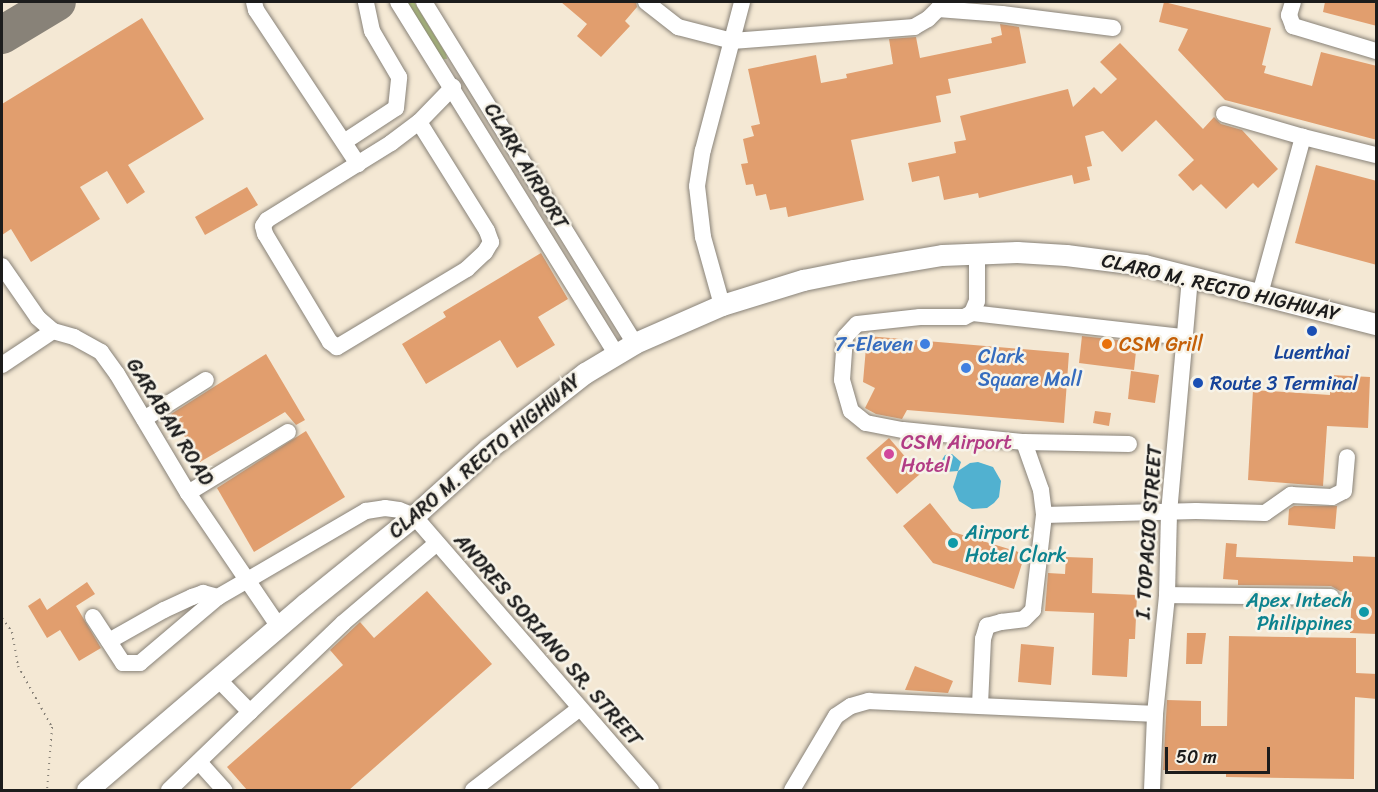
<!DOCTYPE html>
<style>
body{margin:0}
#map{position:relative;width:1378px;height:792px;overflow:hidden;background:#f4e8d4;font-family:Sriracha,sans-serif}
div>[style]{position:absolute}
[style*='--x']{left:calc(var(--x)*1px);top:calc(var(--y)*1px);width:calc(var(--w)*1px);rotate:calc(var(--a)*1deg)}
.green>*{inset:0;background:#b8d47a}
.water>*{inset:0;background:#51b1d0}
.taxiway>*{height:38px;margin:-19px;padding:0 19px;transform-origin:19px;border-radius:19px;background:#888278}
.building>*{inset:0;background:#e19e6e}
.path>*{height:2px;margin-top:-1px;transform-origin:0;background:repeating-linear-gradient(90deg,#888278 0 1.5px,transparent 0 6px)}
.roads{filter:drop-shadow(0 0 2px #888278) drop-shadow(0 0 2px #888278)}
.minor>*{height:16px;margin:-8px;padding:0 8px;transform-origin:8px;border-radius:8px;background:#fff}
.major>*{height:21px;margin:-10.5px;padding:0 10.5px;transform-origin:10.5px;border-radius:10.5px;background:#fff}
.dots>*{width:16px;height:16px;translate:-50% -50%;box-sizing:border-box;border:3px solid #f7f3e8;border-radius:50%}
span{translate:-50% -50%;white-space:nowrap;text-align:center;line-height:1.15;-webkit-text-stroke:5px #f7f3e8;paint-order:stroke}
.street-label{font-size:20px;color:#1c1c1c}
.shop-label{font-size:20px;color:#366cbe}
.right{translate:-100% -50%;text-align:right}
.left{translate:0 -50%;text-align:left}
.food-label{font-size:20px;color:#c56008}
.transit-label{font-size:20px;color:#164399}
.hotel-label{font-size:20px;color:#b23c85}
.culture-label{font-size:20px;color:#0d838f}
.frame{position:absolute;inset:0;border:3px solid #1c1c1c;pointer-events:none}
.scale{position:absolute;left:1165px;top:747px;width:105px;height:27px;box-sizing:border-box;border:3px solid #1c1c1c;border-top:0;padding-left:8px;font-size:18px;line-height:21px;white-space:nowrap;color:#1c1c1c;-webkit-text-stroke:4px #f7f3e8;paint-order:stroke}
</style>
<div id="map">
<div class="green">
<div style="clip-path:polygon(406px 2px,414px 2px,446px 54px,447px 59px,442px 59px)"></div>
</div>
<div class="water">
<div style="clip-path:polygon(952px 454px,961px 462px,958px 471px,970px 463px,978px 462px,993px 467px,1001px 481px,999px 497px,994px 503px,987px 508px,972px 509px,959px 501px,953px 487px,958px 471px,945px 472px,940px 463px,945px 455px)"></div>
</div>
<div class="taxiway">
<div style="--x:2;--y:35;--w:64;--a:-31"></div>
</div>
<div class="building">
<div style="clip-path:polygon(561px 2px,636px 2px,637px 7px,625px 21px,630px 26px,601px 57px,577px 36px,587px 24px)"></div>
<div style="clip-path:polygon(1164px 2px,1271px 28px,1262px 65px,1266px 66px,1264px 73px,1312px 86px,1321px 52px,1377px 66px,1377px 140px,1225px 100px,1178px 50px,1188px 29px,1159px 22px)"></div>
<div style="clip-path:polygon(1325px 2px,1377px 2px,1377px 26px,1323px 12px)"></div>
<div style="clip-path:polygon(142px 18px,204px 119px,128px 165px,145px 192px,127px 204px,107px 171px,80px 187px,100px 219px,31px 262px,11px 229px,2px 235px,2px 104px)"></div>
<div style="clip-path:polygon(1000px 24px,1019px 27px,1026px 63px,948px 79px,951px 93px,936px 96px,941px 122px,851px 140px,864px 200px,788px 217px,786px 207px,770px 210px,766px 194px,756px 196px,753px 184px,746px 185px,741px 164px,748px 163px,743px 139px,754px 136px,751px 126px,760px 124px,748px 69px,816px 55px,821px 83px,847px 78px,846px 74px,893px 64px,889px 39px,916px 37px,920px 58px,992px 43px,991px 38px,1002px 35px)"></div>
<div style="clip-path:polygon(1120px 43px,1203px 129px,1214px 117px,1221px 124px,1242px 130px,1278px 169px,1258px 188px,1253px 183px,1226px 209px,1201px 184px,1193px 191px,1178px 175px,1194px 160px,1156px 120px,1122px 152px,1103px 131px,1085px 136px,1092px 166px,1087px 167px,1090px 180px,1074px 184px,1072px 175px,979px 198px,978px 193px,944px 200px,939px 176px,912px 182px,908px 163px,956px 153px,954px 142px,966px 140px,960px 116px,1068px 89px,1073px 107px,1094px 87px,1101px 94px,1117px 79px,1100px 62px)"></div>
<div style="clip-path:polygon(1316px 165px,1377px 181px,1377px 265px,1295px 243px)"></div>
<div style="clip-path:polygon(247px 187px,258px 205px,205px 235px,195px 217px)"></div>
<div style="clip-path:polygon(541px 253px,568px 299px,538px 317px,555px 345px,517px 368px,500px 340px,426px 384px,402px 344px,446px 317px,443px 312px)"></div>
<div style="clip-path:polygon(867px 336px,1069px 353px,1064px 423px,907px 410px,902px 419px,876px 414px,865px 408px,875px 388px,863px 382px)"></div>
<div style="clip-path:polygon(1082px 336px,1137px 342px,1134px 370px,1079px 363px)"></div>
<div style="clip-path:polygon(266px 354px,305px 420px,296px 425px,285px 412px,200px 462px,171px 414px)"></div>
<div style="clip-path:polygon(1131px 371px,1159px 375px,1155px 403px,1128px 399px)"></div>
<div style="clip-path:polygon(1331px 375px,1370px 377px,1368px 428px,1327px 426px,1323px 486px,1248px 480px,1253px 390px,1330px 395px)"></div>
<div style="clip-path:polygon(1095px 411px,1111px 413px,1109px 426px,1093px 423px)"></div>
<div style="clip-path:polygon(306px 431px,345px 497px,254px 552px,217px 488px)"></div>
<div style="clip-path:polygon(889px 438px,920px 474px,897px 494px,866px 458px)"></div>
<div style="clip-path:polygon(930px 503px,953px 532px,1025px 554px,1014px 589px,933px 563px,903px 526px)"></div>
<div style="clip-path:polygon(1294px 506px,1337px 506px,1335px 529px,1288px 525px,1289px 509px)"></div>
<div style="clip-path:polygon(1226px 543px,1237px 544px,1236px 557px,1353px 562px,1353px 556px,1377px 557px,1377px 634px,1350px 633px,1352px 592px,1340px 591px,1331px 586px,1238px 585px,1238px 580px,1223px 579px)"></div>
<div style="clip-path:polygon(1066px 557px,1093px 558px,1092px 593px,1137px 595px,1135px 639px,1129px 639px,1127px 677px,1092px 675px,1094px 613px,1045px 611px,1048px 573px,1065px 574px)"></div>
<div style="clip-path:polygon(87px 582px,95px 594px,76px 606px,101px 648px,79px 661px,60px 630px,47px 638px,28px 606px,40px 598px,47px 610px)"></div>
<div style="clip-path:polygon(427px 591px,492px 664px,349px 790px,247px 790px,227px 767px,343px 665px,330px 650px,360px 622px,374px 638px)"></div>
<div style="clip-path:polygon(1187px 633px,1206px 633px,1202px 664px,1186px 664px)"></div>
<div style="clip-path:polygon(1229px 636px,1356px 638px,1356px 673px,1377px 674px,1377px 699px,1355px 697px,1354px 779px,1226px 777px,1226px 772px,1163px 770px,1167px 700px,1201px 701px,1201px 726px,1227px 726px)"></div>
<div style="clip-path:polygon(1021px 644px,1054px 647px,1051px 685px,1018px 682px)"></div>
<div style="clip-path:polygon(915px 666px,953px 681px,948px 693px,905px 690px)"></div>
</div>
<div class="path">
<div style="--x:2;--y:618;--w:17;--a:54"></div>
<div style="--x:12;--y:632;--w:35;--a:80"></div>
<div style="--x:18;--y:666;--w:70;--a:60.9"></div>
<div style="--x:52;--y:727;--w:63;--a:94.5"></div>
</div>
<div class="roads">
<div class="minor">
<div style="--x:254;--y:2;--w:8;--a:76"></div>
<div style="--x:256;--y:10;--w:185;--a:56.5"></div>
<div style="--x:398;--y:2;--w:414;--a:58.2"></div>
<div style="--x:424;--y:2;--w:401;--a:58.3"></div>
<div style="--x:646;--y:2;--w:41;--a:38"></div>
<div style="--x:678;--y:27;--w:56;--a:14.5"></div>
<div style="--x:732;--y:41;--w:183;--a:-4.4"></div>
<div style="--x:914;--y:27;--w:16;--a:-30"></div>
<div style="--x:928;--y:19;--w:14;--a:-45"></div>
<div style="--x:938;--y:9;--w:64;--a:4.5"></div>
<div style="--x:1002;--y:14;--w:112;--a:7.2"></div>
<div style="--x:1293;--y:2;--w:14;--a:107"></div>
<div style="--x:1289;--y:15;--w:12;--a:70"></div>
<div style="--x:1293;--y:26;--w:87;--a:16.8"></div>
<div style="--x:1224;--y:114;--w:82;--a:16.2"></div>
<div style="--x:419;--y:122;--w:128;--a:58"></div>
<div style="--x:487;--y:231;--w:12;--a:70"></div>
<div style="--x:491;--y:242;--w:12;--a:121"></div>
<div style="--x:485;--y:252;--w:25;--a:137"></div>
<div style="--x:467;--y:269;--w:152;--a:149"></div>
<div style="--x:337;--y:347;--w:9;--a:-144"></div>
<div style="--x:330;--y:342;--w:126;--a:-121"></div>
<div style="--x:265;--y:234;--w:8;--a:-104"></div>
<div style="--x:263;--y:226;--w:7;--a:-56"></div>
<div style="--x:267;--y:220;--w:146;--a:-31.8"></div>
<div style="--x:391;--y:143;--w:35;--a:-37"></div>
<div style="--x:419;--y:122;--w:49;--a:-45.8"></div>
<div style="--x:344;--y:142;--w:62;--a:-33.2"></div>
<div style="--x:396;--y:108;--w:31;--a:-84"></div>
<div style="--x:399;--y:77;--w:53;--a:-120.4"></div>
<div style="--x:372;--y:31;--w:30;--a:-102"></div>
<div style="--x:977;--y:252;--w:49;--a:90"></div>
<div style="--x:977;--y:301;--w:13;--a:113"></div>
<div style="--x:972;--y:313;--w:9;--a:153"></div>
<div style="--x:964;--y:317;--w:44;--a:180"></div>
<div style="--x:920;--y:317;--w:63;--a:173.7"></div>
<div style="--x:857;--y:324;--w:18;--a:133"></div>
<div style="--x:845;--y:337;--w:43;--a:94"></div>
<div style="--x:842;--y:380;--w:32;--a:74"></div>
<div style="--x:851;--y:411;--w:19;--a:39"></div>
<div style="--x:866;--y:423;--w:38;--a:11"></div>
<div style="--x:903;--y:430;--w:122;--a:5.7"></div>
<div style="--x:1024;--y:442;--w:105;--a:1.1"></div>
<div style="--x:2;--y:266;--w:63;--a:55.3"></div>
<div style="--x:38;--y:318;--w:20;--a:41"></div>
<div style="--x:53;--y:331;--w:22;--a:16"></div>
<div style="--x:74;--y:337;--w:31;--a:29"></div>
<div style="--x:101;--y:352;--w:27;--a:54"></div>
<div style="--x:117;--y:374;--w:139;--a:59.2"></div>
<div style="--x:188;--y:493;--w:162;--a:55.8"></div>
<div style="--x:1260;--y:294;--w:163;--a:-74.7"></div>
<div style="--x:1303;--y:137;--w:75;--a:13.9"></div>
<div style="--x:722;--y:305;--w:71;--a:-105.6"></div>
<div style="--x:703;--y:237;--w:51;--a:-96.7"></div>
<div style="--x:697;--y:186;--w:36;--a:-81"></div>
<div style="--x:703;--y:150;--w:153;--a:-75.2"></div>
<div style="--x:972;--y:313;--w:212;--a:6.5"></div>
<div style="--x:2;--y:365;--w:61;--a:-33.7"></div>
<div style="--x:144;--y:419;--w:73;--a:-32.2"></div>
<div style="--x:1024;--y:442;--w:51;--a:70.5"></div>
<div style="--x:1041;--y:490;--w:25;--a:83"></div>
<div style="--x:1044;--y:515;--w:152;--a:-1.5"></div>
<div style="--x:1196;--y:511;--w:69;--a:1.7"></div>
<div style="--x:1265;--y:513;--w:32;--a:-35"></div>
<div style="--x:1291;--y:495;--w:41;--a:2.8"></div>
<div style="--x:1332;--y:497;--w:13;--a:-27"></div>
<div style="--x:1344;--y:491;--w:34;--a:-85"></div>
<div style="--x:188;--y:493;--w:117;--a:-31.4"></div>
<div style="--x:1167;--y:595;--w:164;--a:0.7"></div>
<div style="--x:93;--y:617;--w:55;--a:56.9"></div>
<div style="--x:123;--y:663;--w:17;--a:0"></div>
<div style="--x:140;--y:663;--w:102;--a:-40.2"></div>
<div style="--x:218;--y:597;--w:32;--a:-30"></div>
<div style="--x:246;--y:581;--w:139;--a:-30.3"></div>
<div style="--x:366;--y:511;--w:19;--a:-9"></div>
<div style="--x:385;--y:508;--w:14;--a:8"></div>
<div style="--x:399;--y:510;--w:16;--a:22"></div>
<div style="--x:414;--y:516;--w:362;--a:49.1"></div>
<div style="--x:109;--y:641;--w:63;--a:-29.4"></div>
<div style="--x:164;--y:610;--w:31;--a:-25"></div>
<div style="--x:192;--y:597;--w:12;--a:-20"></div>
<div style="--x:203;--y:593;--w:16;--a:15"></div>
<div style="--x:218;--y:679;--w:46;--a:45.9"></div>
<div style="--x:250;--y:712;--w:129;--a:-43.7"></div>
<div style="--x:343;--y:623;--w:123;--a:-40.4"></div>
<div style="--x:980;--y:705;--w:66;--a:-87.4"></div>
<div style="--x:983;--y:639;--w:14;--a:-73"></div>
<div style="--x:987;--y:626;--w:15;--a:-16"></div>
<div style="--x:1001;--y:622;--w:23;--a:-7"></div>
<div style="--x:1024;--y:619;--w:13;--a:-45"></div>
<div style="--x:1033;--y:610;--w:96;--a:-83.4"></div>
<div style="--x:199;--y:762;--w:38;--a:48"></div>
<div style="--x:169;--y:790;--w:112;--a:-43.9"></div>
<div style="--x:473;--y:790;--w:133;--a:-37.4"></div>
<div style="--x:792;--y:790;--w:86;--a:-59.3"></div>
<div style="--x:836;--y:716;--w:18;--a:-34"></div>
<div style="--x:851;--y:706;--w:19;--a:-16"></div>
<div style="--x:869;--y:701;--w:286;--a:2.6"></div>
<div style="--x:1152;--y:790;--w:76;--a:-87.7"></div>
<div style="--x:1155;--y:714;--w:120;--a:-84.2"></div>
<div style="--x:1167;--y:595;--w:82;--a:-88.6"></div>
<div style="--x:1169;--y:513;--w:238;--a:-84.9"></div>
</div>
<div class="major">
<div style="--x:87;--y:790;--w:288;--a:-40.5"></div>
<div style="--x:306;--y:603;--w:139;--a:-38.9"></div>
<div style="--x:414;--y:516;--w:100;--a:-42.2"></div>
<div style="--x:488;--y:449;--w:123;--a:-38.1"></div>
<div style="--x:585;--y:373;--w:58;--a:-31"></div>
<div style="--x:635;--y:343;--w:95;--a:-23.6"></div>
<div style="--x:722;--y:305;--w:85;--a:-17.2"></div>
<div style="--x:803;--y:280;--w:51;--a:-11.3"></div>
<div style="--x:853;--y:270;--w:90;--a:-9.6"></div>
<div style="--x:942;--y:255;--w:75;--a:-2.3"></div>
<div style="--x:1017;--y:252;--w:49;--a:3.5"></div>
<div style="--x:1066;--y:255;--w:79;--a:7.3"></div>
<div style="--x:1144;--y:265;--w:239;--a:14.3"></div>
</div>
</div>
<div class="dots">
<div style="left:1312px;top:331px;background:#1a4fb4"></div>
<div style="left:925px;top:344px;background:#3f7fe0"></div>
<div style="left:1107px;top:344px;background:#e8710a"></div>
<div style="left:966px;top:368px;background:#3f7fe0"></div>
<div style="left:1198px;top:383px;background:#1a4fb4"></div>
<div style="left:889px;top:454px;background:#d1479c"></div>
<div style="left:953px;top:543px;background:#0f9aa8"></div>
<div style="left:1364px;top:612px;background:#0f9aa8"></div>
</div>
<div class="street-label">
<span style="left:526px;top:166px;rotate:59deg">CLARK AIRPORT</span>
<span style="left:1221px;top:287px;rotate:13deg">CLARO M. RECTO HIGHWAY</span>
<span style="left:170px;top:422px;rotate:58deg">GARABAN ROAD</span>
<span style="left:485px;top:456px;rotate:-40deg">CLARO M. RECTO HIGHWAY</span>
<span style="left:1149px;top:532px;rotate:-86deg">I. TOPACIO STREET</span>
<span style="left:548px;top:640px;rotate:49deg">ANDRES SORIANO SR. STREET</span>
</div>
<div class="shop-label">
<span class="right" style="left:913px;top:344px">7-Eleven</span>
<span class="left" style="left:978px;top:368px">Clark<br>Square Mall</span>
</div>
<div class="food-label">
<span class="left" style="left:1119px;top:344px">CSM Grill</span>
</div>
<div class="transit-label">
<span style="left:1312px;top:352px">Luenthai</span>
<span class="left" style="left:1210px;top:383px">Route 3 Terminal</span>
</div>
<div class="hotel-label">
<span class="left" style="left:901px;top:454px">CSM Airport<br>Hotel</span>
</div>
<div class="culture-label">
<span class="left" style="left:965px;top:544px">Airport<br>Hotel Clark</span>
<span class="right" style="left:1352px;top:612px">Apex Intech<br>Philippines</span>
</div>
<div class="frame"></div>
<div class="scale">50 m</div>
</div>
